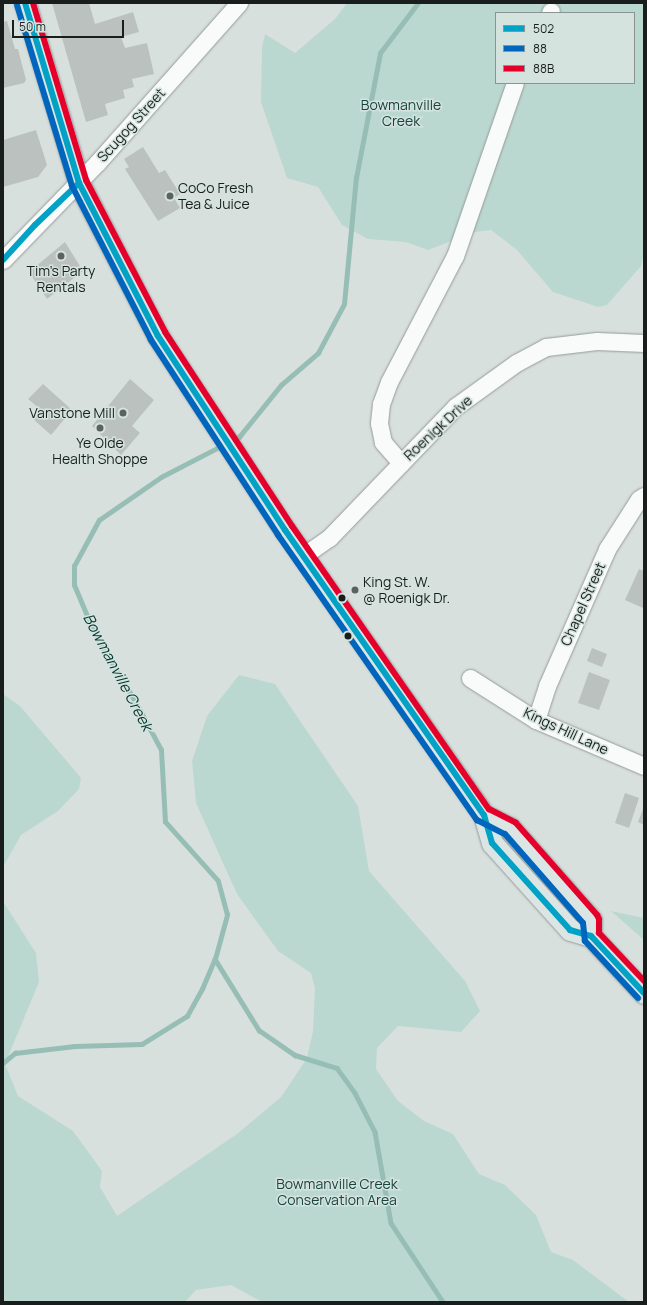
<!DOCTYPE html>
<style>
body{margin:0}
#map{position:relative;width:647px;height:1305px;overflow:hidden;background:#d8e0de;font-family:Manrope,sans-serif}
div>[style]{position:absolute}
[style*='--x']{left:calc(var(--x)*1px);top:calc(var(--y)*1px);width:calc(var(--w)*1px);rotate:calc(var(--a)*1deg)}
.green>*{inset:0;background:#bbd8d0}
.stream>*{height:4.5px;margin:-2.25px;padding:0 2.25px;transform-origin:2.25px;border-radius:2.25px;background:#97beb5}
.building>*{inset:0;background:#bbc1bf}
.roads{filter:drop-shadow(0 0 1px #959b99) drop-shadow(0 0 1px #959b99)}
.minor>*{height:17px;margin:-8.5px;padding:0 8.5px;transform-origin:8.5px;border-radius:8.5px;background:#f9fafa}
.major>*{height:21px;margin:-10.5px;padding:0 10.5px;transform-origin:10.5px;border-radius:10.5px;background:#dbe5e3}
.bus-1>*{height:6px;margin:-3px;padding:0 3px;transform-origin:3px;border-radius:3px;background:#01a2c5}
.bus-2>*{height:6px;margin:-3px;padding:0 3px;transform-origin:3px;border-radius:3px;background:#0065bd}
.bus-3>*{height:6px;margin:-3px;padding:0 3px;transform-origin:3px;border-radius:3px;background:#e4002b}
.dots>*{width:11px;height:11px;translate:-50% -50%;box-sizing:border-box;border:2px solid #d5e3df;border-radius:50%}
span{translate:-50% -50%;white-space:nowrap;text-align:center;line-height:1.15;-webkit-text-stroke:3px #d5e3df;paint-order:stroke}
.park-label{font-size:14px;color:#16453c}
.street-label{font-size:14px;color:#191e1d}
.poi-label{font-size:14px;color:#191e1d}
.left{translate:0 -50%;text-align:left}
.right{translate:-100% -50%;text-align:right}
.water-label{font-size:15px;color:#02352c;font-style:italic}
.frame{position:absolute;inset:0;border:4px solid #191e1d;pointer-events:none}
.legend{position:absolute;left:495px;top:12px;width:140px;height:72px;box-sizing:border-box;background:#d5e3df;border:1px solid #8a9491;margin:0;padding:5px 7px;list-style:none;font-size:12px;color:#191e1d}
.legend li{display:flex;align-items:center;gap:8px;height:20px}
.legend b{width:20px;border:1px solid #8a9491}
.scale{position:absolute;left:12px;top:20px;width:112px;height:18px;box-sizing:border-box;border:2px solid #191e1d;border-top:0;padding-left:5px;font-size:12px;line-height:14px;white-space:nowrap;color:#191e1d;-webkit-text-stroke:3px #d5e3df;paint-order:stroke}
</style>
<div id="map">
<div class="green">
<div style="clip-path:polygon(evenodd,347px 3px,644px 3px,644px 253px,641px 266px,607px 305px,598px 307px,553px 292px,517px 250px,491px 230px,475px 232px,428px 250px,406px 242px,368px 239px,342px 225px,318px 187px,287px 178px,261px 102px,262px 48px,265px 34px,295px 53px,335px 19px,347px 3px,496px 13px,634px 13px,634px 83px,496px 83px,496px 13px)"></div>
<div style="clip-path:polygon(239px 675px,275px 684px,358px 806px,369px 871px,465px 981px,480px 1011px,461px 1032px,398px 1026px,377px 1048px,376px 1069px,398px 1101px,424px 1121px,453px 1134px,479px 1174px,505px 1185px,536px 1215px,551px 1252px,573px 1260px,629px 1302px,262px 1302px,231px 1285px,196px 1290px,185px 1302px,3px 1302px,3px 896px,4px 903px,36px 953px,39px 982px,5px 1064px,18px 1096px,73px 1131px,102px 1171px,100px 1187px,117px 1216px,237px 1134px,281px 1097px,307px 1058px,313px 1031px,315px 988px,311px 973px,278px 951px,237px 894px,196px 803px,192px 761px,207px 716px)"></div>
<div style="clip-path:polygon(3px 694px,20px 706px,81px 778px,79px 789px,58px 811px,21px 835px,3px 867px)"></div>
<div style="clip-path:polygon(611px 911px,644px 918px,644px 940px)"></div>
</div>
<div class="stream">
<div style="--x:233;--y:440;--w:7;--a:-27"></div>
<div style="--x:239;--y:437;--w:67;--a:-51.1"></div>
<div style="--x:281;--y:385;--w:49;--a:-40.9"></div>
<div style="--x:318;--y:353;--w:55;--a:-62"></div>
<div style="--x:344;--y:304;--w:127;--a:-84.6"></div>
<div style="--x:356;--y:178;--w:127;--a:-79.1"></div>
<div style="--x:380;--y:53;--w:63;--a:-52.8"></div>
<div style="--x:215;--y:959;--w:84;--a:58.2"></div>
<div style="--x:259;--y:1030;--w:44;--a:34.8"></div>
<div style="--x:295;--y:1055;--w:44;--a:17.2"></div>
<div style="--x:337;--y:1068;--w:31;--a:54"></div>
<div style="--x:355;--y:1093;--w:44;--a:62.9"></div>
<div style="--x:375;--y:1132;--w:92;--a:80"></div>
<div style="--x:391;--y:1223;--w:95;--a:56.6"></div>
<div style="--x:3;--y:1063;--w:16;--a:-40"></div>
<div style="--x:15;--y:1053;--w:60;--a:-6.7"></div>
<div style="--x:75;--y:1046;--w:67;--a:-1.7"></div>
<div style="--x:142;--y:1044;--w:53;--a:-31.9"></div>
<div style="--x:187;--y:1016;--w:31;--a:-61"></div>
<div style="--x:202;--y:989;--w:33;--a:-67"></div>
<div style="--x:215;--y:959;--w:46;--a:-74.7"></div>
<div style="--x:227;--y:915;--w:35;--a:-105"></div>
<div style="--x:218;--y:881;--w:79;--a:-131.9"></div>
<div style="--x:165;--y:822;--w:72;--a:-93.2"></div>
<div style="--x:161;--y:750;--w:51;--a:-118.1"></div>
<div style="--x:137;--y:705;--w:82;--a:-121"></div>
<div style="--x:95;--y:635;--w:54;--a:-112.8"></div>
<div style="--x:74;--y:585;--w:19;--a:-90"></div>
<div style="--x:74;--y:566;--w:52;--a:-61.5"></div>
<div style="--x:99;--y:520;--w:75;--a:-34.7"></div>
<div style="--x:161;--y:477;--w:70;--a:-27.3"></div>
</div>
<div class="building">
<div style="clip-path:polygon(52px 3px,89px 3px,95px 24px,133px 12px,139px 32px,121px 37px,125px 48px,147px 43px,154px 74px,132px 79px,134px 87px,123px 90px,125px 98px,105px 104px,108px 115px,86px 122px)"></div>
<div style="clip-path:polygon(7px 21px,15px 49px,18px 49px,26px 80px,24px 83px,3px 88px,3px 22px)"></div>
<div style="clip-path:polygon(36px 130px,47px 165px,38px 177px,3px 187px,3px 140px)"></div>
<div style="clip-path:polygon(143px 147px,159px 173px,165px 170px,180px 194px,174px 198px,180px 208px,158px 221px,125px 169px,129px 167px,124px 159px)"></div>
<div style="clip-path:polygon(65px 242px,83px 271px,47px 299px,29px 272px)"></div>
<div style="clip-path:polygon(130px 379px,154px 400px,132px 426px,140px 433px,121px 455px,92px 426px)"></div>
<div style="clip-path:polygon(43px 384px,72px 410px,51px 435px,32px 418px,40px 409px,28px 399px)"></div>
<div style="clip-path:polygon(639px 569px,644px 571px,643px 608px,625px 600px)"></div>
<div style="clip-path:polygon(592px 648px,607px 654px,602px 667px,587px 661px)"></div>
<div style="clip-path:polygon(589px 672px,610px 680px,599px 710px,578px 703px)"></div>
<div style="clip-path:polygon(625px 793px,639px 798px,629px 828px,615px 823px)"></div>
<div style="clip-path:polygon(644px 806px,644px 825px,638px 822px)"></div>
</div>
<div class="roads">
<div class="minor">
<div style="--x:550;--y:13;--w:2;--a:-63"></div>
<div style="--x:3;--y:260;--w:135;--a:-45.9"></div>
<div style="--x:97;--y:163;--w:214;--a:-48.4"></div>
<div style="--x:401;--y:463;--w:28;--a:-131"></div>
<div style="--x:383;--y:442;--w:19;--a:-102"></div>
<div style="--x:379;--y:423;--w:19;--a:-84"></div>
<div style="--x:381;--y:404;--w:23;--a:-70"></div>
<div style="--x:389;--y:382;--w:142;--a:-62.4"></div>
<div style="--x:455;--y:256;--w:183;--a:-70.9"></div>
<div style="--x:303;--y:556;--w:32;--a:-35"></div>
<div style="--x:329;--y:538;--w:182;--a:-46.1"></div>
<div style="--x:455;--y:407;--w:75;--a:-35.8"></div>
<div style="--x:516;--y:363;--w:34;--a:-28"></div>
<div style="--x:546;--y:347;--w:51;--a:-6.7"></div>
<div style="--x:597;--y:341;--w:47;--a:2.4"></div>
<div style="--x:470;--y:678;--w:78;--a:32.5"></div>
<div style="--x:536;--y:720;--w:117;--a:23.1"></div>
<div style="--x:536;--y:720;--w:36;--a:-72"></div>
<div style="--x:547;--y:686;--w:150;--a:-66.3"></div>
<div style="--x:607;--y:549;--w:59;--a:-57.4"></div>
<div style="--x:639;--y:499;--w:6;--a:-31"></div>
</div>
<div class="major">
<div style="--x:25;--y:3;--w:188;--a:73.3"></div>
<div style="--x:79;--y:183;--w:172;--a:62.7"></div>
<div style="--x:158;--y:336;--w:232;--a:56.8"></div>
<div style="--x:285;--y:530;--w:348;--a:55.1"></div>
<div style="--x:484;--y:815;--w:29;--a:74"></div>
<div style="--x:492;--y:843;--w:117;--a:48.1"></div>
<div style="--x:570;--y:930;--w:22;--a:16"></div>
<div style="--x:591;--y:936;--w:78;--a:47.1"></div>
<div style="--x:484;--y:815;--w:29;--a:27"></div>
<div style="--x:510;--y:828;--w:123;--a:48.6"></div>
<div style="--x:591;--y:920;--w:16;--a:90"></div>
</div>
</div>
<div class="bus-1">
<div style="--x:25;--y:3;--w:188;--a:73.3"></div>
<div style="--x:79;--y:183;--w:172;--a:62.7"></div>
<div style="--x:158;--y:336;--w:232;--a:56.8"></div>
<div style="--x:285;--y:530;--w:348;--a:55.1"></div>
<div style="--x:484;--y:815;--w:29;--a:74"></div>
<div style="--x:492;--y:843;--w:117;--a:48.1"></div>
<div style="--x:570;--y:930;--w:22;--a:16"></div>
<div style="--x:591;--y:936;--w:78;--a:47.1"></div>
<div style="--x:3;--y:260;--w:47;--a:-47.6"></div>
<div style="--x:35;--y:225;--w:61;--a:-43.7"></div>
</div>
<div class="bus-2">
<div style="--x:17;--y:5;--w:189;--a:73.1"></div>
<div style="--x:72;--y:186;--w:173;--a:62.8"></div>
<div style="--x:151;--y:340;--w:233;--a:56.9"></div>
<div style="--x:278;--y:535;--w:348;--a:55.1"></div>
<div style="--x:477;--y:820;--w:31;--a:27"></div>
<div style="--x:505;--y:834;--w:118;--a:48.8"></div>
<div style="--x:583;--y:923;--w:18;--a:84"></div>
<div style="--x:585;--y:941;--w:78;--a:47.1"></div>
</div>
<div class="bus-3">
<div style="--x:33;--y:3;--w:185;--a:73.3"></div>
<div style="--x:86;--y:180;--w:171;--a:62.5"></div>
<div style="--x:165;--y:332;--w:232;--a:56.8"></div>
<div style="--x:292;--y:526;--w:345;--a:55.2"></div>
<div style="--x:489;--y:809;--w:30;--a:27"></div>
<div style="--x:516;--y:823;--w:123;--a:48.6"></div>
<div style="--x:597;--y:915;--w:4;--a:63"></div>
<div style="--x:599;--y:919;--w:14;--a:90"></div>
<div style="--x:599;--y:933;--w:66;--a:46.8"></div>
</div>
<div class="dots">
<div style="left:170px;top:196px;background:#5c6261"></div>
<div style="left:61px;top:256px;background:#5c6261"></div>
<div style="left:123px;top:413px;background:#5c6261"></div>
<div style="left:100px;top:428px;background:#5c6261"></div>
<div style="left:355px;top:590px;background:#5c6261"></div>
<div style="left:342px;top:598px;background:#191e1d"></div>
<div style="left:348px;top:636px;background:#191e1d"></div>
</div>
<div class="park-label">
<span style="left:401px;top:113px">Bowmanville<br>Creek</span>
<span style="left:337px;top:1192px">Bowmanville Creek<br>Conservation Area</span>
</div>
<div class="street-label">
<span style="left:131px;top:125px;rotate:-48deg">Scugog Street</span>
<span style="left:438px;top:428px;rotate:-43deg">Roenigk Drive</span>
<span style="left:583px;top:604px;rotate:-66deg">Chapel Street</span>
<span style="left:566px;top:731px;rotate:25deg">Kings Hill Lane</span>
</div>
<div class="poi-label">
<span class="left" style="left:178px;top:196px">CoCo Fresh<br>Tea &amp; Juice</span>
<span style="left:61px;top:279px">Tim's Party<br>Rentals</span>
<span class="right" style="left:115px;top:413px">Vanstone Mill</span>
<span style="left:100px;top:451px">Ye Olde<br>Health Shoppe</span>
<span class="left" style="left:363px;top:590px">King St. W.<br>@ Roenigk Dr.</span>
</div>
<div class="water-label">
<span style="left:118px;top:672px;rotate:62deg">Bowmanville Creek</span>
</div>
<div class="frame"></div>
<ul class="legend">
<li><b style="height:5px;background:#01a2c5"></b>502</li>
<li><b style="height:5px;background:#0065bd"></b>88</li>
<li><b style="height:5px;background:#e4002b"></b>88B</li>
</ul>
<div class="scale">50 m</div>
</div>
